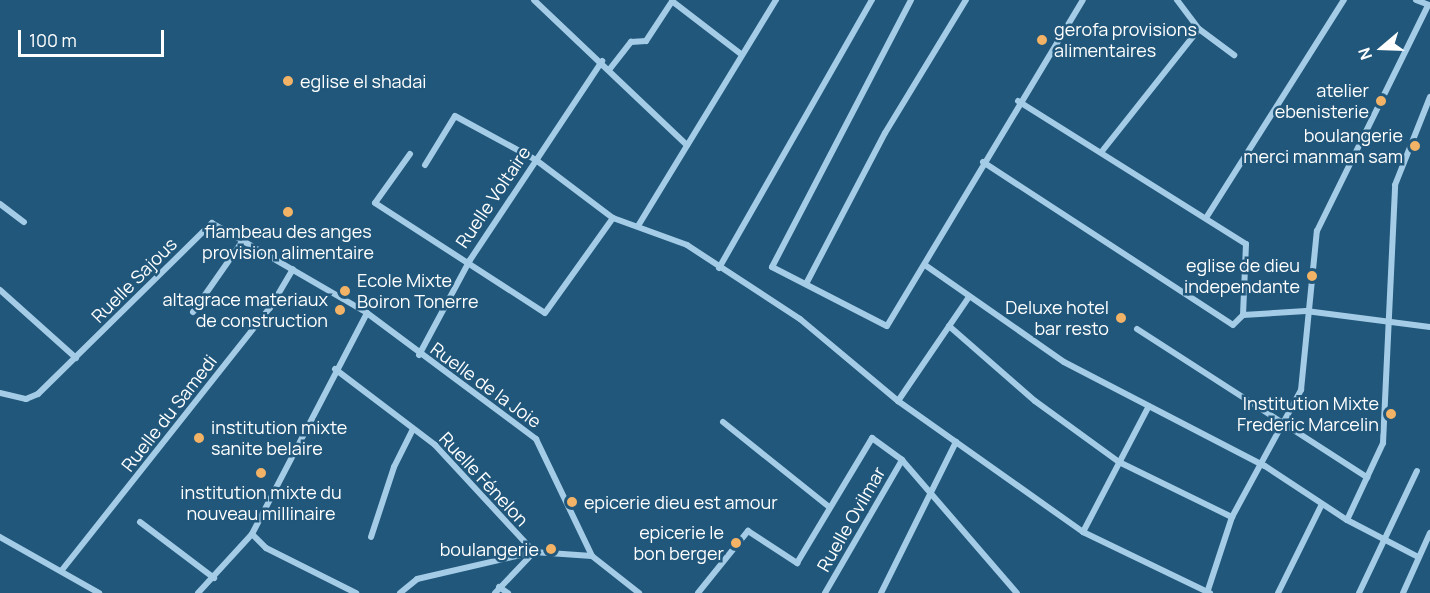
<!DOCTYPE html>
<meta charset="utf-8">
<style>
body{margin:0}
#map{position:relative;width:1430px;height:593px;overflow:hidden;background:#21577b;font-family:Manrope,sans-serif}
div>[style]{position:absolute}
[style*='--x']{left:calc(var(--x)*1px);top:calc(var(--y)*1px);width:calc(var(--w)*1px);rotate:calc(var(--a)*1deg)}
.street>*{height:6px;margin:-3px;padding:0 3px;transform-origin:3px;border-radius:3px;background:#a4cce6}
.dots>*{width:16px;height:16px;translate:-50% -50%;box-sizing:border-box;border:3px solid #21577b;border-radius:50%}
span{translate:-50% -50%;white-space:nowrap;text-align:center;line-height:1.15;-webkit-text-stroke:5px #21577b;paint-order:stroke}
.poi-label{font-size:18px;color:#fff}
.left{translate:0 -50%;text-align:left}
.right{translate:-100% -50%;text-align:right}
.street-label{font-size:18px;color:#fff}
.north{position:absolute;left:1352px;top:18px;width:60px;height:60px;-webkit-text-stroke:4px #21577b;paint-order:stroke;rotate:251deg;font-size:16px;font-weight:700;line-height:24px;text-align:center;color:#fff}
.north::after{content:'';display:block;margin:auto;width:21px;height:27px;background:#fff;clip-path:polygon(50% 0,100% 100%,50% 72%,0 100%)}
.scale{position:absolute;left:18px;top:30px;width:146px;height:27px;box-sizing:border-box;border:3px solid #fff;border-top:0;padding-left:8px;font-size:18px;line-height:21px;white-space:nowrap;color:#fff;-webkit-text-stroke:4px #21577b;paint-order:stroke}
</style>
<div id="map">
<div class="street">
<div style="--x:534;--y:0;--w:211;--a:43.5"></div>
<div style="--x:911;--y:0;--w:301;--a:117.5"></div>
<div style="--x:772;--y:267;--w:129;--a:27.2"></div>
<div style="--x:887;--y:326;--w:380;--a:-59"></div>
<div style="--x:1177;--y:0;--w:36;--a:53"></div>
<div style="--x:1199;--y:29;--w:44;--a:36.6"></div>
<div style="--x:1416;--y:0;--w:14;--a:21"></div>
<div style="--x:672;--y:1;--w:88;--a:37.6"></div>
<div style="--x:609;--y:70;--w:36;--a:-52"></div>
<div style="--x:631;--y:42;--w:15;--a:-4"></div>
<div style="--x:646;--y:41;--w:45;--a:-56.7"></div>
<div style="--x:1018;--y:101;--w:269;--a:32.1"></div>
<div style="--x:1246;--y:244;--w:71;--a:92.4"></div>
<div style="--x:1103;--y:150;--w:154;--a:-51.6"></div>
<div style="--x:410;--y:154;--w:60;--a:125.5"></div>
<div style="--x:375;--y:203;--w:202;--a:32.9"></div>
<div style="--x:545;--y:313;--w:117;--a:-54.4"></div>
<div style="--x:613;--y:218;--w:79;--a:20"></div>
<div style="--x:687;--y:245;--w:135;--a:33.2"></div>
<div style="--x:800;--y:319;--w:128;--a:39.9"></div>
<div style="--x:898;--y:401;--w:227;--a:35.3"></div>
<div style="--x:1083;--y:532;--w:141;--a:25.7"></div>
<div style="--x:983;--y:162;--w:298;--a:33.1"></div>
<div style="--x:1233;--y:325;--w:14;--a:-45"></div>
<div style="--x:1243;--y:315;--w:63;--a:-3.6"></div>
<div style="--x:1306;--y:311;--w:125;--a:7.4"></div>
<div style="--x:425;--y:165;--w:57;--a:-58.5"></div>
<div style="--x:455;--y:116;--w:92;--a:28.5"></div>
<div style="--x:536;--y:160;--w:96;--a:37"></div>
<div style="--x:0;--y:204;--w:30;--a:37"></div>
<div style="--x:1206;--y:218;--w:258;--a:-57.7"></div>
<div style="--x:638;--y:226;--w:265;--a:-58.6"></div>
<div style="--x:925;--y:265;--w:169;--a:34.9"></div>
<div style="--x:1064;--y:362;--w:226;--a:27.4"></div>
<div style="--x:1265;--y:466;--w:98;--a:33.4"></div>
<div style="--x:1347;--y:520;--w:80;--a:27.5"></div>
<div style="--x:719;--y:268;--w:309;--a:-60.3"></div>
<div style="--x:806;--y:284;--w:170;--a:-62.4"></div>
<div style="--x:885;--y:133;--w:156;--a:-58.7"></div>
<div style="--x:0;--y:290;--w:102;--a:41.8"></div>
<div style="--x:193;--y:312;--w:89;--a:-55.1"></div>
<div style="--x:949;--y:326;--w:114;--a:41.1"></div>
<div style="--x:1035;--y:401;--w:104;--a:36"></div>
<div style="--x:1119;--y:462;--w:126;--a:26"></div>
<div style="--x:1137;--y:329;--w:274;--a:32.8"></div>
<div style="--x:419;--y:355;--w:108;--a:-61.8"></div>
<div style="--x:470;--y:260;--w:239;--a:-56.4"></div>
<div style="--x:335;--y:369;--w:126;--a:37.2"></div>
<div style="--x:435;--y:445;--w:146;--a:47.2"></div>
<div style="--x:534;--y:552;--w:58;--a:3.9"></div>
<div style="--x:0;--y:393;--w:27;--a:13"></div>
<div style="--x:26;--y:399;--w:13;--a:-23"></div>
<div style="--x:38;--y:394;--w:244;--a:-44.5"></div>
<div style="--x:212;--y:223;--w:179;--a:30.1"></div>
<div style="--x:367;--y:313;--w:211;--a:36.7"></div>
<div style="--x:536;--y:439;--w:130;--a:64.4"></div>
<div style="--x:592;--y:556;--w:60;--a:38.2"></div>
<div style="--x:898;--y:401;--w:126;--a:-55.7"></div>
<div style="--x:723;--y:422;--w:136;--a:38.7"></div>
<div style="--x:1347;--y:520;--w:85;--a:-64.9"></div>
<div style="--x:1383;--y:443;--w:258;--a:-87.3"></div>
<div style="--x:1395;--y:185;--w:95;--a:-68.3"></div>
<div style="--x:140;--y:522;--w:93;--a:37.1"></div>
<div style="--x:1083;--y:532;--w:142;--a:-62.4"></div>
<div style="--x:252;--y:534;--w:20;--a:45"></div>
<div style="--x:266;--y:548;--w:101;--a:26.6"></div>
<div style="--x:0;--y:537;--w:114;--a:29.5"></div>
<div style="--x:371;--y:537;--w:74;--a:-71.8"></div>
<div style="--x:394;--y:467;--w:42;--a:-63.4"></div>
<div style="--x:62;--y:570;--w:335;--a:-51.6"></div>
<div style="--x:270;--y:308;--w:45;--a:-59.5"></div>
<div style="--x:499;--y:587;--w:11;--a:34"></div>
<div style="--x:198;--y:593;--w:80;--a:-47.5"></div>
<div style="--x:252;--y:534;--w:249;--a:-62.5"></div>
<div style="--x:400;--y:593;--w:22;--a:-39"></div>
<div style="--x:417;--y:579;--w:120;--a:-13"></div>
<div style="--x:495;--y:593;--w:57;--a:-46.4"></div>
<div style="--x:698;--y:593;--w:80;--a:-51.1"></div>
<div style="--x:748;--y:531;--w:59;--a:33.1"></div>
<div style="--x:797;--y:563;--w:146;--a:-59"></div>
<div style="--x:872;--y:438;--w:37;--a:36"></div>
<div style="--x:902;--y:460;--w:176;--a:49.2"></div>
<div style="--x:825;--y:593;--w:154;--a:-59.9"></div>
<div style="--x:881;--y:593;--w:169;--a:-63.6"></div>
<div style="--x:1207;--y:593;--w:80;--a:-71.8"></div>
<div style="--x:1232;--y:517;--w:145;--a:-61.5"></div>
<div style="--x:1301;--y:390;--w:160;--a:-84.3"></div>
<div style="--x:1317;--y:231;--w:252;--a:-63.8"></div>
<div style="--x:1278;--y:593;--w:99;--a:-63.7"></div>
<div style="--x:1359;--y:593;--w:135;--a:-64.6"></div>
<div style="--x:1403;--y:593;--w:66;--a:-65.8"></div>
</div>
<div class="dots">
<div style="left:1042px;top:40px;background:#f2b366"></div>
<div style="left:288px;top:81px;background:#f2b366"></div>
<div style="left:1381px;top:101px;background:#f2b366"></div>
<div style="left:1415px;top:146px;background:#f2b366"></div>
<div style="left:288px;top:212px;background:#f2b366"></div>
<div style="left:1312px;top:276px;background:#f2b366"></div>
<div style="left:345px;top:291px;background:#f2b366"></div>
<div style="left:340px;top:310px;background:#f2b366"></div>
<div style="left:1121px;top:318px;background:#f2b366"></div>
<div style="left:1391px;top:414px;background:#f2b366"></div>
<div style="left:199px;top:438px;background:#f2b366"></div>
<div style="left:261px;top:473px;background:#f2b366"></div>
<div style="left:572px;top:502px;background:#f2b366"></div>
<div style="left:736px;top:543px;background:#f2b366"></div>
<div style="left:551px;top:549px;background:#f2b366"></div>
</div>
<div class="poi-label">
<span class="left" style="left:1054px;top:40px">gerofa provisions<br>alimentaires</span>
<span class="left" style="left:300px;top:81px">eglise el shadai</span>
<span class="right" style="left:1369px;top:101px">atelier<br>ebenisterie</span>
<span class="right" style="left:1403px;top:146px">boulangerie<br>merci manman sam</span>
<span style="left:288px;top:242px">flambeau des anges<br>provision alimentaire</span>
<span class="right" style="left:1300px;top:276px">eglise de dieu<br>independante</span>
<span class="left" style="left:357px;top:291px">Ecole Mixte<br>Boiron Tonerre</span>
<span class="right" style="left:328px;top:310px">altagrace materiaux<br>de construction</span>
<span class="right" style="left:1109px;top:318px">Deluxe hotel<br>bar resto</span>
<span class="right" style="left:1379px;top:414px">Institution Mixte<br>Frederic Marcelin</span>
<span class="left" style="left:211px;top:438px">institution mixte<br>sanite belaire</span>
<span style="left:261px;top:503px">institution mixte du<br>nouveau millinaire</span>
<span class="left" style="left:584px;top:502px">epicerie dieu est amour</span>
<span class="right" style="left:724px;top:543px">epicerie le<br>bon berger</span>
<span class="right" style="left:539px;top:549px">boulangerie</span>
</div>
<div class="street-label">
<span style="left:493px;top:197px;rotate:-56deg">Ruelle Voltaire</span>
<span style="left:134px;top:280px;rotate:-45deg">Ruelle Sajous</span>
<span style="left:486px;top:385px;rotate:36deg">Ruelle de la Joie</span>
<span style="left:169px;top:413px;rotate:-52deg">Ruelle du Samedi</span>
<span style="left:484px;top:479px;rotate:47deg">Ruelle Fénelon</span>
<span style="left:851px;top:519px;rotate:-60deg">Ruelle Ovilmar</span>
</div>
<div class="north">N</div>
<div class="scale">100 m</div>
</div>
